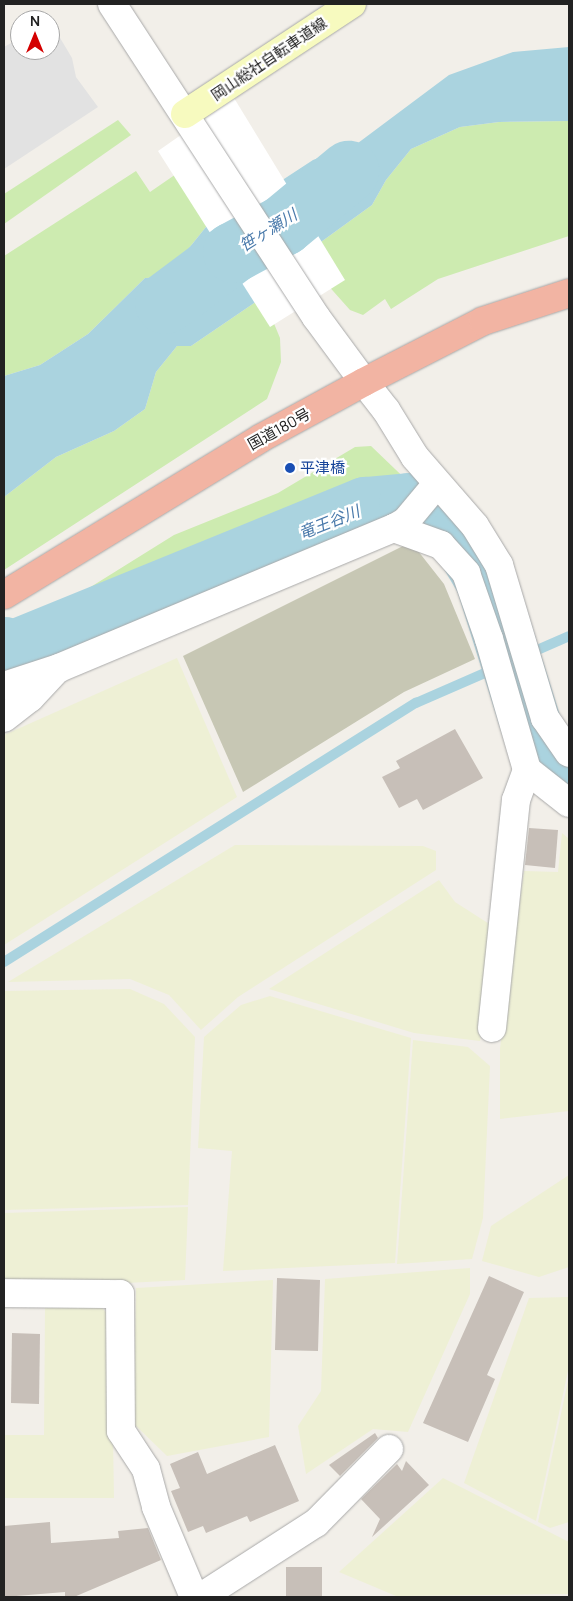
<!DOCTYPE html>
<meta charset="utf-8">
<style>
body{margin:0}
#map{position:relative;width:573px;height:1601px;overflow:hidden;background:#f2efe9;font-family:Manrope,"Noto Sans JP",sans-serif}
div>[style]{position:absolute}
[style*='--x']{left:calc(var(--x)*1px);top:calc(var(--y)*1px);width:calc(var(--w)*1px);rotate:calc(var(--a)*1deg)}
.construction>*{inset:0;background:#c7c7b4}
.farmland>*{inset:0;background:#eef0d5}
.grass>*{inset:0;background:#cdebb0}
.parking>*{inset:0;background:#e2e2e2}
.water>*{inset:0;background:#aad3df}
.pier>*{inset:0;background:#fff}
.stream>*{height:10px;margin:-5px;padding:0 5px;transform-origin:5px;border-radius:5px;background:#aad3df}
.river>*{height:61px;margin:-30.5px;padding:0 30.5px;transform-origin:30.5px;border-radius:30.5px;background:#aad3df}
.building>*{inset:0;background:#c7bfb8}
.roads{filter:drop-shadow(0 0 1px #a9a9a9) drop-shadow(0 0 1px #a9a9a9)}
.minor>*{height:28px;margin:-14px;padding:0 14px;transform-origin:14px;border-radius:14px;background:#fff}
.tertiary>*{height:28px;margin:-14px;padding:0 14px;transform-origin:14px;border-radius:14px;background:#fff}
.secondary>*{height:28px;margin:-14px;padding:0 14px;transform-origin:14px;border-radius:14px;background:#f7fabf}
.trunk>*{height:28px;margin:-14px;padding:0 14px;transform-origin:14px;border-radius:14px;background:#f2b4a3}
.dots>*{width:14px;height:14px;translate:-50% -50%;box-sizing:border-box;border:2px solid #fff;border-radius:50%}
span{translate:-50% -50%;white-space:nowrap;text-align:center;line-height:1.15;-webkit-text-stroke:4.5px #fff;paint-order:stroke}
.street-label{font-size:15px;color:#222}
.transit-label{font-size:15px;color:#164399}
.left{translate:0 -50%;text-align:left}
.water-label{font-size:16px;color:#4a7aab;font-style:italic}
.frame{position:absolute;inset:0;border:5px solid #222;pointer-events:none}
.north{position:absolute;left:10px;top:10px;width:50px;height:50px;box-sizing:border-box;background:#fff;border:1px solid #a7a7a7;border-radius:50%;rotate:0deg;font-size:14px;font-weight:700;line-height:20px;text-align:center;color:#222}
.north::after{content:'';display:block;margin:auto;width:18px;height:22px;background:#d40000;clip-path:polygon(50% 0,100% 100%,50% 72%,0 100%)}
</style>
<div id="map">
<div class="construction">
<div style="clip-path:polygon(411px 542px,444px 584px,475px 659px,404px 692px,243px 792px,183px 656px)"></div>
</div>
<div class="farmland">
<div style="clip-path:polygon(177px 658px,237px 797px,4px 945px,4px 735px)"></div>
<div style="clip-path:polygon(562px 833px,569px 839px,569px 1111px,500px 1119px,500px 1048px,524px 871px,558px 872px)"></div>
<div style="clip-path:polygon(235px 845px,423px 846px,436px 851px,436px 870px,238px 997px,201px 1030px,169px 995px,130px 979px,8px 982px)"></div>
<div style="clip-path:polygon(439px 880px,455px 902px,494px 927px,480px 1041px,414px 1033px,269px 989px)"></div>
<div style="clip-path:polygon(130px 989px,164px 1004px,195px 1037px,188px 1205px,4px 1210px,4px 991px)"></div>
<div style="clip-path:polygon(270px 996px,411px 1038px,395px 1263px,223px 1271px,232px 1151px,198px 1148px,204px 1037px,241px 1005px)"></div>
<div style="clip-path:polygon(413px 1040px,468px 1047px,490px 1066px,483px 1218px,472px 1259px,397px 1264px)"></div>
<div style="clip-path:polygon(569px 1175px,569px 1267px,539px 1277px,482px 1261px,491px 1226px)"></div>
<div style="clip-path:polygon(188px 1207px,185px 1280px,28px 1288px,4px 1285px,4px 1213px)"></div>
<div style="clip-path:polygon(470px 1268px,470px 1294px,408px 1432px,373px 1429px,306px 1474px,298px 1426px,321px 1391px,325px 1279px)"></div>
<div style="clip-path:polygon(273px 1280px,269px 1437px,167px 1456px,133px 1423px,136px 1288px)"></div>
<div style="clip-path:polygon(569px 1297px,569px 1366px,536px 1521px,464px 1483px,529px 1298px)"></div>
<div style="clip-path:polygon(100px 1306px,111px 1317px,114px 1498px,4px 1498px,4px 1435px,44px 1435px,45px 1308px)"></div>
<div style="clip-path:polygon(569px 1376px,569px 1522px,550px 1528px,538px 1522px)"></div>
<div style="clip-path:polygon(443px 1478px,569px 1542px,569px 1594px,396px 1596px,339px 1572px)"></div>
</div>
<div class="grass">
<div style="clip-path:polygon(118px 120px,131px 135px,4px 224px,4px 194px)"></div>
<div style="clip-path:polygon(569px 121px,569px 236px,438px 279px,391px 309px,385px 299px,363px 315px,350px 310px,309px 264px,314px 247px,372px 205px,386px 180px,411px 149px,460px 127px,499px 122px)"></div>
<div style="clip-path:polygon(136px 171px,150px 192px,179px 172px,210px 222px,185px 253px,174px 277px,145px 278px,88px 334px,40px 365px,4px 376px,4px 256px)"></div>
<div style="clip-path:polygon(263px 297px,280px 338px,281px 362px,267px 399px,4px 570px,4px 497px,56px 457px,114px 431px,145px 409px,156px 372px,177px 346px,191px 346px)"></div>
<div style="clip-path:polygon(371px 446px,419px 492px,400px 514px,57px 663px,4px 675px,4px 641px,174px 535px,278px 493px,355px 447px)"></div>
</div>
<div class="parking">
<div style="clip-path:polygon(50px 21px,72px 58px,76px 77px,98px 107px,4px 169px,4px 47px,20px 38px,20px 50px,50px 50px)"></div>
</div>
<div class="water">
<div style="clip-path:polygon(569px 47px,569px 121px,499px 122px,460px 127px,411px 149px,386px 180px,372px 205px,314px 247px,261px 194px,313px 160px,358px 143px,449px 75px,513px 52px)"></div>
<div style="clip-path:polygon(210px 222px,263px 297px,191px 346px,177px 346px,156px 372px,145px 409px,114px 431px,56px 457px,4px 497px,4px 376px,40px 365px,88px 334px,145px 278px,174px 277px,185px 253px)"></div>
</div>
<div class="pier">
<div style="clip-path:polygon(234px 98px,345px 280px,270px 327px,158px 151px)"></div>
</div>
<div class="stream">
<div style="--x:4;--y:962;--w:487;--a:-32.2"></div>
<div style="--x:416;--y:703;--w:167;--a:-23.6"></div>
</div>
<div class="river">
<div style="--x:165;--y:303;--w:85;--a:-36.9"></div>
<div style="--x:233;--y:252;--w:57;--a:-28.4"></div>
<div style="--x:283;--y:225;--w:85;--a:-39.7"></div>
<div style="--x:4;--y:647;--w:7;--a:63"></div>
<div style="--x:7;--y:653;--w:387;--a:-22.2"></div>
<div style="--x:365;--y:507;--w:44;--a:-5.2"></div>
<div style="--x:409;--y:503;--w:59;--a:32.6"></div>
<div style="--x:459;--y:535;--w:51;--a:59.4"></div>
<div style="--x:485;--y:579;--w:164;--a:72.6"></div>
<div style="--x:534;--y:735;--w:57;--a:52.1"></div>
</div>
<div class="building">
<div style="clip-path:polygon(455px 729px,483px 778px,423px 810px,417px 799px,399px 808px,382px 777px,400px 768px,396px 761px)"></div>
<div style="clip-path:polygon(529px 828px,558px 830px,555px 868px,525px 865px)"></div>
<div style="clip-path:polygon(489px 1276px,524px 1292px,487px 1375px,495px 1379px,468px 1442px,423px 1423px)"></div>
<div style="clip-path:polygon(277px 1278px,320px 1280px,318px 1351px,275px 1350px)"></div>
<div style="clip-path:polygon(12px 1333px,40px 1334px,39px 1404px,11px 1403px)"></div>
<div style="clip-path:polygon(375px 1433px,378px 1438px,340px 1476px,329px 1465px)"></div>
<div style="clip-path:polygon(275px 1445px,299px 1501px,250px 1522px,247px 1516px,206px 1533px,203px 1526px,188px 1532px,171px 1491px,180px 1488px,170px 1464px,198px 1452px,207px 1474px)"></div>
<div style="clip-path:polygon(406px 1461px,429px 1485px,372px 1537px,380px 1519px,361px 1499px,397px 1464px,402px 1471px)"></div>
<div style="clip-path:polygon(50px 1522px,51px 1543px,119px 1538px,118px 1531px,148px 1528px,161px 1560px,74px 1597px,65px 1597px,65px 1592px,4px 1597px,4px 1526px)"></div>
<div style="clip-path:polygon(286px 1567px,322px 1567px,322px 1597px,286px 1597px)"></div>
</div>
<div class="roads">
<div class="minor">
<div style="--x:364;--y:382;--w:36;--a:52"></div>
<div style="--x:386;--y:410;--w:55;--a:58.3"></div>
<div style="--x:415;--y:457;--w:91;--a:49"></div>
<div style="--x:475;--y:526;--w:46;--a:58.4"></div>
<div style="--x:499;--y:565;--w:160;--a:73.3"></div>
<div style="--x:545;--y:718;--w:42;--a:55.6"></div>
<div style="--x:394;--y:528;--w:50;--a:19.9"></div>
<div style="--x:441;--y:545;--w:38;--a:48"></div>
<div style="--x:466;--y:573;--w:70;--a:70.8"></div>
<div style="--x:489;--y:639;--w:136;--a:73.8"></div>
<div style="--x:527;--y:770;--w:53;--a:38.2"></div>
<div style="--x:4;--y:686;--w:58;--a:-18.1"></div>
<div style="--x:59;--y:668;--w:363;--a:-22.7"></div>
<div style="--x:394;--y:528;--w:14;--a:-30"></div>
<div style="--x:406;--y:521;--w:47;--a:-50.2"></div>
<div style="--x:4;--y:718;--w:33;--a:-38"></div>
<div style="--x:30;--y:698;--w:38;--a:-47"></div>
<div style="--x:492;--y:1028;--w:229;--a:-84"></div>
<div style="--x:516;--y:800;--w:32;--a:-70"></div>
<div style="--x:4;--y:1293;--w:116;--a:0.5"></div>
<div style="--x:120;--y:1294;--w:137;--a:89.6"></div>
<div style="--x:121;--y:1431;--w:45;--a:56.7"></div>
<div style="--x:146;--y:1469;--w:39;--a:75"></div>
<div style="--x:156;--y:1507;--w:98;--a:67.1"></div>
<div style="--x:201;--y:1597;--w:137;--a:-32.8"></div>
<div style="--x:316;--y:1523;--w:104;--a:-45.4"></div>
</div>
<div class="tertiary">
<div style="--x:112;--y:4;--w:374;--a:56.9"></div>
<div style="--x:316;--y:317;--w:81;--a:53.6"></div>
</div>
<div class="secondary">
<div style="--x:185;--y:114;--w:200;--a:-33.4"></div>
</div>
<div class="trunk">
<div style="--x:4;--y:595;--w:301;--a:-31.4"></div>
<div style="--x:261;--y:438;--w:117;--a:-28.5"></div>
<div style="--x:364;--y:382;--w:134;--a:-27.1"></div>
<div style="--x:483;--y:321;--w:90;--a:-18"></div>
</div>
</div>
<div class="dots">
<div style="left:290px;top:468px;background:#1a4fb4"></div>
</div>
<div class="street-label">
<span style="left:269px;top:59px;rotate:-34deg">岡山総社自転車道線</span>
<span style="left:279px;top:429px;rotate:-29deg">国道180号</span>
</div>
<div class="transit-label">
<span class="left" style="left:300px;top:468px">平津橋</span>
</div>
<div class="water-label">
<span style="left:268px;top:230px;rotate:-32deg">笹ヶ瀬川</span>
<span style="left:329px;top:522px;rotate:-22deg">竜王谷川</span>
</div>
<div class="frame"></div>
<div class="north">N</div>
</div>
